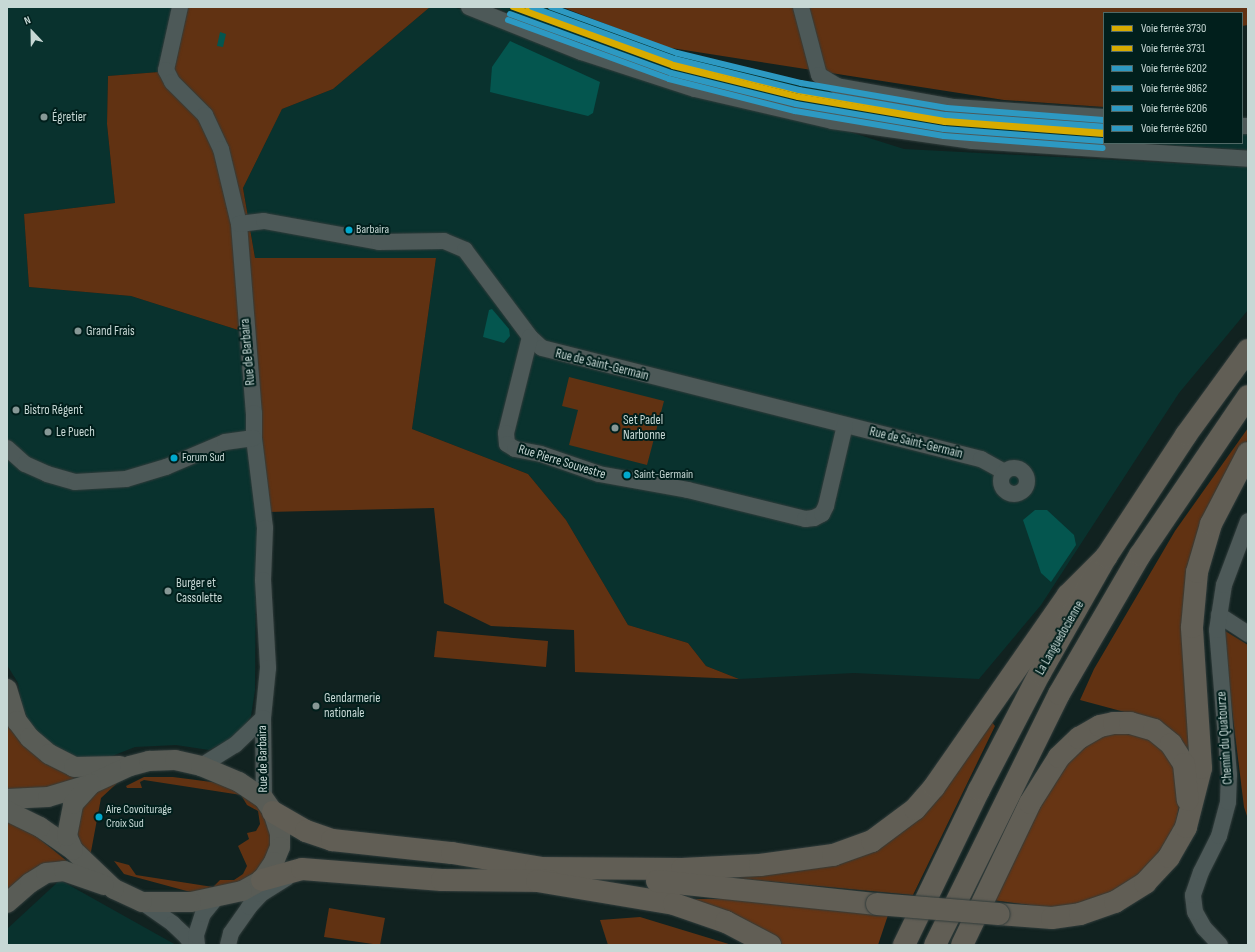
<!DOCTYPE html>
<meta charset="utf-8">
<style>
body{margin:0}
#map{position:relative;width:1255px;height:952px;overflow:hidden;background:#112220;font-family:"Sofia Sans Condensed",sans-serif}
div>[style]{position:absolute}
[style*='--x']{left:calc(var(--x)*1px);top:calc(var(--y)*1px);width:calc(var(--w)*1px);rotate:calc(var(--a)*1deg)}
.built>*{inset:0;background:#09322e}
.green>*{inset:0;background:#613212}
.forest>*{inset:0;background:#673514}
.water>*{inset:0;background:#04564f}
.roads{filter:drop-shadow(0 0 1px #313c3b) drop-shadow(0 0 1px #313c3b)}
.minor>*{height:16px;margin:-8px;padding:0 8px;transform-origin:8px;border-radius:8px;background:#4d5958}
.minor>.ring{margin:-8px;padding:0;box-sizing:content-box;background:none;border:16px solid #4d5958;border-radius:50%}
.major>*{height:20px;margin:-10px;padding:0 10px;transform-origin:10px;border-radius:10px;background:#595c56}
.highway>*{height:22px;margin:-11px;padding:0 11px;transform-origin:11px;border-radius:11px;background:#615e55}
.bridges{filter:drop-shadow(0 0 1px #313c3b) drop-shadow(0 0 1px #313c3b)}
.highway-bridge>*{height:22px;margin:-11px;padding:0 11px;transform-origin:11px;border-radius:11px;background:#615e55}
.rail-1>*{height:6px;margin:-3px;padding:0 3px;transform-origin:3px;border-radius:3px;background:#d8ab00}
.rail-2>*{height:6px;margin:-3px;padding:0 3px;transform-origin:3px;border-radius:3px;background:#d8ab00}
.rail-3>*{height:6px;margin:-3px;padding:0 3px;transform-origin:3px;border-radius:3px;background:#2d99c2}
.rail-4>*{height:6px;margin:-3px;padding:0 3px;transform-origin:3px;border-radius:3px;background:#2d99c2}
.rail-5>*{height:6px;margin:-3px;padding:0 3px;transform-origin:3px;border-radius:3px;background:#2d99c2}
.rail-6>*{height:6px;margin:-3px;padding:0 3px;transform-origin:3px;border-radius:3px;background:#2d99c2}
.dots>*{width:11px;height:11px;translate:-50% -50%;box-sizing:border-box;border:2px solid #011f1c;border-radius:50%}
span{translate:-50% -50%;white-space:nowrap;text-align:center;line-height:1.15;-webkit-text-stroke:4px #011f1c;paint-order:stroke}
.bus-label{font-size:12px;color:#c7d8d5}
.left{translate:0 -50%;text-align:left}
.poi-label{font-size:13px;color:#c7d8d5}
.street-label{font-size:13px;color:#c7d8d5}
.frame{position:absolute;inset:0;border:8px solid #c7d8d5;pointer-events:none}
.legend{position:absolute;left:1103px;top:12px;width:140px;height:132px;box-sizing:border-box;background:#011f1c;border:1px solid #506966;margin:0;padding:5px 7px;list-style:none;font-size:12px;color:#c7d8d5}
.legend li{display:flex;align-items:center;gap:8px;height:20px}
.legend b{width:20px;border:1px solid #506966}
.north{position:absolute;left:12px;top:12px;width:40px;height:40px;-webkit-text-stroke:3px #011f1c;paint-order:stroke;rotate:338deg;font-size:11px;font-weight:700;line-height:16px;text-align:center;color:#c7d8d5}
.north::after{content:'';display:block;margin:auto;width:14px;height:18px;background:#c7d8d5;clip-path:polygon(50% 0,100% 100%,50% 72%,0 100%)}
</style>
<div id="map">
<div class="built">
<div style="clip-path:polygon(7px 7px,173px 7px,159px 72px,108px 76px,107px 124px,115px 203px,24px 214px,29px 287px,131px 296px,254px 335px,268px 512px,256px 545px,255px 690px,251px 716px,238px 735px,209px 750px,176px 745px,135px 747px,107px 758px,78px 758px,54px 747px,32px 730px,22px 705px,18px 683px,7px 665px)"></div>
<div style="clip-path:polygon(430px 7px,453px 7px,904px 149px,1248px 167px,1248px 310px,1179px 393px,1041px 605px,979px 679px,854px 673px,739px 679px,706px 666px,688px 643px,628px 625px,566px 520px,528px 474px,412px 429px,436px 258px,255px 258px,243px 188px,282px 109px,333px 89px)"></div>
<div style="clip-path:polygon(495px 7px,546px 7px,673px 52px,804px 86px,875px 100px,1104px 122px,1104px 141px,945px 130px,798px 107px,736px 93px,602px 51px)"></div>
<div style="clip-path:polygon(1242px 130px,1248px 130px,1248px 150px,1130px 143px,1242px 143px)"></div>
<div style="clip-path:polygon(60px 880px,176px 945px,7px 945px,7px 929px)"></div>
</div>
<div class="green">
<div style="clip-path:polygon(173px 7px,430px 7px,333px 89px,282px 109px,243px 188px,255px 258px,436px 258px,412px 429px,528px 474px,566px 520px,628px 625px,688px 643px,706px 666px,739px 679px,575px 672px,574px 630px,491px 626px,444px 603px,434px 508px,268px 512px,254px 335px,131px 296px,29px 287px,24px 214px,115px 203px,107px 124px,108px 76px,159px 72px)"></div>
<div style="clip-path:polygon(562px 7px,1248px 7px,1248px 25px,1242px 26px,1242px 13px,1104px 13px,1104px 107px,1004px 100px,665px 47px)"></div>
<div style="clip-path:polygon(569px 377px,664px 401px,647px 465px,569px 445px,578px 410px,562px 406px)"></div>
<div style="clip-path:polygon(1248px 428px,1248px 445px,1207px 523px,1196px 776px,1132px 714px,1080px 700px,1094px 669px,1175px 531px)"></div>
<div style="clip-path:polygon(1222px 629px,1248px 645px,1248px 819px,1244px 807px)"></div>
<div style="clip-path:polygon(437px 631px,548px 641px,546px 667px,434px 657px)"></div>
<div style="clip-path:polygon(8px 721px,79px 774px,78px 779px,42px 792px,7px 789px)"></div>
<div style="clip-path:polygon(991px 721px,995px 726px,913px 895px,733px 878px,734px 875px,857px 853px)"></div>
<div style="clip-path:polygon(126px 775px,101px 798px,90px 857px,81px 846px,77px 832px,81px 808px,96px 790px)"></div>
<div style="clip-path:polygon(144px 777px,173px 777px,227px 784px,243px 792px,263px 811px,273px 844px,267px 860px,246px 881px,194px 893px,124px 874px,114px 861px,129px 865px,136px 875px,213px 887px,220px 880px,234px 880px,243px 874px,247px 866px,238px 846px,249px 839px,247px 833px,256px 831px,260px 824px,258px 811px,247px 805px,241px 795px,144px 780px,140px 782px,142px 788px,127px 788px,126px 786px)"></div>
<div style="clip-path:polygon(7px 821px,36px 836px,73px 866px,7px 894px)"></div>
<div style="clip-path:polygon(329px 908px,385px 918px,380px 945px,324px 937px)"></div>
<div style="clip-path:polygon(640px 917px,732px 945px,608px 945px,600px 920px)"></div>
</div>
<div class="forest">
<div style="clip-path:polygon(1102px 732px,1151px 736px,1177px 767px,1182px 792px,1175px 827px,1161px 851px,1139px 875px,1111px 893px,1078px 904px,1052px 908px,992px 900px,1053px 776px)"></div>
<div style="clip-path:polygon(682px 899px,726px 899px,888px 915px,878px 945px,778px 945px)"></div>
</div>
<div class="water">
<div style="clip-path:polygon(220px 32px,226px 34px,223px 47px,217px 46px)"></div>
<div style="clip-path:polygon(510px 41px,600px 82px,593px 113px,588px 116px,490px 92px,492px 67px)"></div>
<div style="clip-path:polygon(492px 309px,509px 329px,510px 336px,504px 343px,483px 337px,489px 310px)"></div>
<div style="clip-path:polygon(1035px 510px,1047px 510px,1074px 535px,1076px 545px,1051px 582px,1041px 573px,1023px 520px)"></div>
</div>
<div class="roads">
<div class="minor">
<div style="--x:180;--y:7;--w:65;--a:102.5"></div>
<div style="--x:166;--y:70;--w:13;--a:63"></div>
<div style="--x:172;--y:82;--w:47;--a:45"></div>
<div style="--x:205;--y:115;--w:38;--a:65"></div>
<div style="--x:221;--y:149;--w:77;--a:76.5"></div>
<div style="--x:239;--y:224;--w:190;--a:85.5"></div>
<div style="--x:254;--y:413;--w:25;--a:90"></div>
<div style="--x:254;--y:438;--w:91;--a:83"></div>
<div style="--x:265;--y:528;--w:52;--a:92.2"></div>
<div style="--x:263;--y:580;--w:88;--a:86.7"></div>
<div style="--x:268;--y:668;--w:50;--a:95.7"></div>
<div style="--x:263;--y:718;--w:81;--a:89.3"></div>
<div style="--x:469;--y:7;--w:121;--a:21.9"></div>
<div style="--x:581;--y:52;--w:120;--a:18"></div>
<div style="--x:695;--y:89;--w:141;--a:13.1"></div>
<div style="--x:832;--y:121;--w:142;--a:8.1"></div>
<div style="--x:973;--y:141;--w:276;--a:3.7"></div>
<div style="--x:801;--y:7;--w:70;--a:75.2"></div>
<div style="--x:819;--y:75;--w:21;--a:31"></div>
<div style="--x:837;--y:86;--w:119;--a:10.2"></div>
<div style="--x:954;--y:107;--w:150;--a:3.8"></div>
<div style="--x:1242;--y:126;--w:6;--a:0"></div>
<div style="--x:239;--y:224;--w:25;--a:-7"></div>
<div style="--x:264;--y:221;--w:117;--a:10.3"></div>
<div style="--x:379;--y:242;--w:65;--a:-0.9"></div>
<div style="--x:444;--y:241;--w:23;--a:23"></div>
<div style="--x:465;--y:250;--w:109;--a:53.2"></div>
<div style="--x:530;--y:337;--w:16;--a:43"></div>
<div style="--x:542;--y:348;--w:453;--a:14.2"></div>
<div style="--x:981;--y:459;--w:26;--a:29"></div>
<div style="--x:530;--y:337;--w:99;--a:104"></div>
<div style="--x:506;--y:433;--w:11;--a:85"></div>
<div style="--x:507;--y:444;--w:9;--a:32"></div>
<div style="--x:515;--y:449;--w:26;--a:11"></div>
<div style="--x:541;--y:454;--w:61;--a:19"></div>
<div style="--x:599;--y:474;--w:90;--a:10.2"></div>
<div style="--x:688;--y:490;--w:121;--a:13.9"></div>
<div style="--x:805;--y:519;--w:9;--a:-6"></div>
<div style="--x:814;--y:518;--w:9;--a:-27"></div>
<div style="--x:822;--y:514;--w:9;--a:-63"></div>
<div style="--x:826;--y:506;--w:83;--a:-76.8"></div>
<div style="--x:7;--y:448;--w:24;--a:42"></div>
<div style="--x:25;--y:464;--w:24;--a:24"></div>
<div style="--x:47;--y:474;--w:29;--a:16"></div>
<div style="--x:75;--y:482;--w:51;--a:-3.4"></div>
<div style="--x:126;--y:479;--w:42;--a:-16.7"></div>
<div style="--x:166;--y:467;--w:64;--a:-23"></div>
<div style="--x:225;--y:442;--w:29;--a:-8"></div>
<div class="ring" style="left:1001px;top:468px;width:10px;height:10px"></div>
<div style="--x:1219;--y:615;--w:35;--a:33"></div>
<div style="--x:201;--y:766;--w:40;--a:-32"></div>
<div style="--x:235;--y:745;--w:39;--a:-44"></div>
<div style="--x:142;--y:902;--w:38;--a:35"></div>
<div style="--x:173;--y:924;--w:18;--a:43"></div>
<div style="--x:186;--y:936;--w:11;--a:56"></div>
<div style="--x:197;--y:945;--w:10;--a:-96"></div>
<div style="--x:196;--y:935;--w:22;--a:-72"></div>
<div style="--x:203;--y:914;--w:21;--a:-51"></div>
<div style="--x:228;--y:945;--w:12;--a:-76"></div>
<div style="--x:231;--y:933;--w:32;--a:-55"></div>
<div style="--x:249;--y:907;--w:18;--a:-47"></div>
<div style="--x:261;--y:894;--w:31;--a:-32"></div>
<div style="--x:1220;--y:945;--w:23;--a:-133"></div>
<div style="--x:1204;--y:928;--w:18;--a:-119"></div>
<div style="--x:1195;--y:912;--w:17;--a:-97"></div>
<div style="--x:1193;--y:895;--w:24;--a:-71"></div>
<div style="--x:1201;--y:872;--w:40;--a:-63.4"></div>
<div style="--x:1219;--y:836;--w:35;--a:-75"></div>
<div style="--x:1228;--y:802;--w:27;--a:-88"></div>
<div style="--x:1229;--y:775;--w:145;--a:-94.7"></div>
<div style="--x:1217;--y:630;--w:46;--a:-81.2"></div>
<div style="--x:1224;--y:585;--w:68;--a:-69.4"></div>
</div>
<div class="major">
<div style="--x:7;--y:689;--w:34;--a:73"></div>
<div style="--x:17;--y:721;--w:21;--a:53"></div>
<div style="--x:30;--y:738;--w:25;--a:40"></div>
<div style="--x:49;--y:754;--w:28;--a:27"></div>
<div style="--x:74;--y:767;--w:46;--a:-1.2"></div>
<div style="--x:7;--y:799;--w:41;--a:-2.8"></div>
<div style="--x:48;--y:797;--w:45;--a:-16.8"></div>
<div style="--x:91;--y:784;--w:43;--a:-24.8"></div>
<div style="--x:130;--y:766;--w:20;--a:-15"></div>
<div style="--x:149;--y:761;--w:26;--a:-2"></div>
<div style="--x:175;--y:760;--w:27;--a:13"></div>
<div style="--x:201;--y:766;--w:41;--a:22.8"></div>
<div style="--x:239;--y:782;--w:30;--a:34"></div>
<div style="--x:264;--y:799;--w:16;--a:55"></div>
<div style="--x:273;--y:812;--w:22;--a:72"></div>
<div style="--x:280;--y:833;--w:14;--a:90"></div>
<div style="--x:280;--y:847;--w:16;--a:112"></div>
<div style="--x:274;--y:862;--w:22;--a:124"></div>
<div style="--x:262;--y:880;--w:23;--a:151"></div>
<div style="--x:242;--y:891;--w:52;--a:167.8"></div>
<div style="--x:191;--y:902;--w:49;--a:180"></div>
<div style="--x:142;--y:902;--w:31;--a:-155"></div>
<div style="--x:114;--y:889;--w:57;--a:-136.4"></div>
<div style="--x:73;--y:850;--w:40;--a:-145.1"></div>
<div style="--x:40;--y:827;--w:37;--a:-154"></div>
<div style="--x:73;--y:850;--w:15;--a:-113"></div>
<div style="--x:67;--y:836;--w:33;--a:-79"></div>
<div style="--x:73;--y:804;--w:27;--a:-48"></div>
<div style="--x:7;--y:903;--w:30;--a:-41"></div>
<div style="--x:30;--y:883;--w:19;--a:-32"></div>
<div style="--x:46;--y:873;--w:18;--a:-6"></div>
<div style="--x:64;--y:871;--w:42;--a:19.3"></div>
</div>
<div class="highway">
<div style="--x:273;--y:812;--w:38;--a:30"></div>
<div style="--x:306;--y:831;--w:28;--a:19"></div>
<div style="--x:332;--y:840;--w:121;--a:6.2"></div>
<div style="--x:452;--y:853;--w:98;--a:9.4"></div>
<div style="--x:536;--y:868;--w:146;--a:0.4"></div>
<div style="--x:682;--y:869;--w:78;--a:-2.9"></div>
<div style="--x:760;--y:865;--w:74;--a:-7.8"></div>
<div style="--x:833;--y:855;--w:41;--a:-19.7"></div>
<div style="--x:872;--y:841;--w:54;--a:-36.7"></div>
<div style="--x:915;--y:809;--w:29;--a:-49"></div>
<div style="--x:934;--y:787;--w:234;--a:-55.1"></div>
<div style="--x:1068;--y:595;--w:54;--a:-45"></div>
<div style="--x:262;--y:880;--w:41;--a:-15.4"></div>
<div style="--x:302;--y:869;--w:140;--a:4.5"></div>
<div style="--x:442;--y:880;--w:108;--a:0.5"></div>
<div style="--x:537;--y:881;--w:139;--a:9.5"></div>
<div style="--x:674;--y:904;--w:55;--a:19.1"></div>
<div style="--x:726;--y:922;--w:50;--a:27.6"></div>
<div style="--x:657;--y:881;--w:221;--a:6"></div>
<div style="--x:999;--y:914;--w:53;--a:4.3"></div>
<div style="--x:1052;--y:918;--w:28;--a:-8"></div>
<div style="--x:1080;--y:914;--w:37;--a:-19"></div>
<div style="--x:1115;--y:902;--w:36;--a:-32"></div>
<div style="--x:1145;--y:883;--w:35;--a:-47"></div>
<div style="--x:1169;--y:857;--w:34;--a:-60"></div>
<div style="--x:1186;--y:827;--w:61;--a:-75.7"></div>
<div style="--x:1201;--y:768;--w:141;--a:-93.7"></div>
<div style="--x:1192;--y:627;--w:55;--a:-84.8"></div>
<div style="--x:1197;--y:572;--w:50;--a:-73.7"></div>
<div style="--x:1211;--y:524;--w:80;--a:-62.5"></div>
<div style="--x:904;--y:945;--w:172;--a:-64.2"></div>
<div style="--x:979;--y:790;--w:132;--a:-62.5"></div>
<div style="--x:1040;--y:673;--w:133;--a:-60.4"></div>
<div style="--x:1106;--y:557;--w:146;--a:-56.7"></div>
<div style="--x:1186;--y:435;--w:105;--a:-53.9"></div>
<div style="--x:935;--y:945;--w:280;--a:-63.7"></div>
<div style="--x:1059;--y:694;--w:161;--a:-59.8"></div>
<div style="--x:1140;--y:555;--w:192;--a:-55.8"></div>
<div style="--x:962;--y:945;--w:157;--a:-64.4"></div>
<div style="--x:1030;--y:803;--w:54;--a:-57.8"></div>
<div style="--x:1059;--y:757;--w:28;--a:-44"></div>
<div style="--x:1079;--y:738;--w:24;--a:-30"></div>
<div style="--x:1100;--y:726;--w:14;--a:-12"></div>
<div style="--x:1114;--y:723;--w:16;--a:0"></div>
<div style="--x:1130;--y:723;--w:25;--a:16"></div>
<div style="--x:1154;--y:730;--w:22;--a:39"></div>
<div style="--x:1171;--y:744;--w:24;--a:57"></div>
<div style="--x:1184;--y:764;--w:36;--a:84"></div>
</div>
</div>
<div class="bridges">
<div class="highway-bridge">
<div style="--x:877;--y:904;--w:122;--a:4.7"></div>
</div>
</div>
<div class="rail-1">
<div style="--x:513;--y:7;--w:171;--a:20.2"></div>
<div style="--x:673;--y:66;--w:129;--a:13.9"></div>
<div style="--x:798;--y:97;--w:149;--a:9.7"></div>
<div style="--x:945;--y:122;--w:159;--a:4.3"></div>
</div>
<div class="rail-2">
<div style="--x:528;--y:7;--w:85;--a:22.1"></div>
<div style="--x:607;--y:39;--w:71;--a:17.9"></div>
<div style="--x:675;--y:61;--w:132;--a:13.6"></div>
<div style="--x:803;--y:92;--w:144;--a:10"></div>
<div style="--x:945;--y:117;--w:159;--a:4.3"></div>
</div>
<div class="rail-3">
<div style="--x:510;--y:14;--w:171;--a:20.1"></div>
<div style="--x:671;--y:73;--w:129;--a:13.9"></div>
<div style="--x:796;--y:104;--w:150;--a:9.6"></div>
<div style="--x:944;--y:129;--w:159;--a:4.3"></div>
</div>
<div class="rail-4">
<div style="--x:532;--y:7;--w:152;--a:20"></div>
<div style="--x:675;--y:59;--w:128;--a:14"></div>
<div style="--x:799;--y:90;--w:149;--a:9.7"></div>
<div style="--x:946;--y:115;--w:158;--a:4.3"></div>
</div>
<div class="rail-5">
<div style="--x:508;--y:20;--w:171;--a:20.1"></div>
<div style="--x:669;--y:79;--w:130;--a:14.3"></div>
<div style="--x:795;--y:111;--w:151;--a:9.5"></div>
<div style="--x:944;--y:136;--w:159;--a:4.3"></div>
</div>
<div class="rail-6">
<div style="--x:551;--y:7;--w:134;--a:20.1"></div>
<div style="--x:677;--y:53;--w:128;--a:13.6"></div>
<div style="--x:801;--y:83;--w:148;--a:9.7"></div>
<div style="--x:947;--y:108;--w:157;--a:4.4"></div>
</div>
<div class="dots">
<div style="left:44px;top:117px;background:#879896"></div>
<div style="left:349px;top:230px;background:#00a9ce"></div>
<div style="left:78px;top:331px;background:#879896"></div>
<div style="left:16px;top:410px;background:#879896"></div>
<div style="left:615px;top:428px;background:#879896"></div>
<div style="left:48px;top:432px;background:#879896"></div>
<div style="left:174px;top:458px;background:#00a9ce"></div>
<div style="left:627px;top:475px;background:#00a9ce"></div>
<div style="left:168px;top:591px;background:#879896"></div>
<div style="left:316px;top:706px;background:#879896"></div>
<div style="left:99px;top:817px;background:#00a9ce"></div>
</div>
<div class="bus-label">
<span class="left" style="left:356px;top:230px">Barbaira</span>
<span class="left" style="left:182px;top:458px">Forum Sud</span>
<span class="left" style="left:634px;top:475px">Saint-Germain</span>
<span class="left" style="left:106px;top:817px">Aire Covoiturage<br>Croix Sud</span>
</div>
<div class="poi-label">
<span class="left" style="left:52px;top:117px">Égretier</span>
<span class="left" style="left:86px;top:331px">Grand Frais</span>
<span class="left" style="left:24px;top:410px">Bistro Régent</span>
<span class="left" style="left:623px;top:428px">Set Padel<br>Narbonne</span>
<span class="left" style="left:56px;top:432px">Le Puech</span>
<span class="left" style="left:176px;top:591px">Burger et<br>Cassolette</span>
<span class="left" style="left:324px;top:706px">Gendarmerie<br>nationale</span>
</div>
<div class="street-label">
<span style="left:248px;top:352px;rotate:-95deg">Rue de Barbaira</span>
<span style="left:602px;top:365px;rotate:14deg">Rue de Saint-Germain</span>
<span style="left:916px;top:443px;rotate:14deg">Rue de Saint-Germain</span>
<span style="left:562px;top:462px;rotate:17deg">Rue Pierre Souvestre</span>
<span style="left:1060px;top:638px;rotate:-60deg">La Languedocienne</span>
<span style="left:1225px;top:738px;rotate:-94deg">Chemin du Quatourze</span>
<span style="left:263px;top:759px;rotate:-91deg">Rue de Barbaira</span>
</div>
<div class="frame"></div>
<ul class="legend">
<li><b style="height:5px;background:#d8ab00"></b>Voie ferrée 3730</li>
<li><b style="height:5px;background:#d8ab00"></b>Voie ferrée 3731</li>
<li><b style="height:5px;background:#2d99c2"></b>Voie ferrée 6202</li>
<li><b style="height:5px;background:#2d99c2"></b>Voie ferrée 9862</li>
<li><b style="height:5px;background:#2d99c2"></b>Voie ferrée 6206</li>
<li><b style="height:5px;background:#2d99c2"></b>Voie ferrée 6260</li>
</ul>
<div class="north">N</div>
</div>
